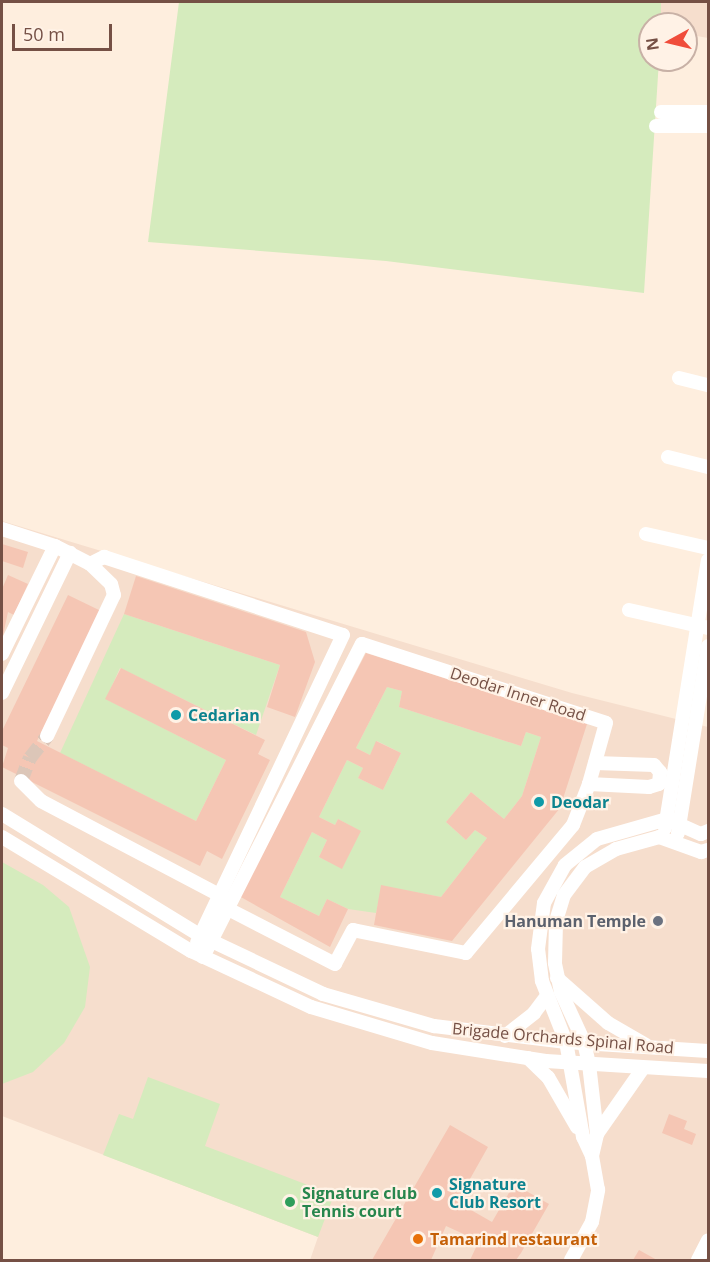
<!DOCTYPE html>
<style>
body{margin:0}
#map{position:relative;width:710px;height:1262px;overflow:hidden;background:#feeede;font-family:"Open Sans",sans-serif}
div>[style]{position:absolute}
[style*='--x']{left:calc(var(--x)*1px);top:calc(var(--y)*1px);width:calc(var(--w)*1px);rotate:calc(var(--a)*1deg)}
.residential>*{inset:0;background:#f6decd}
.green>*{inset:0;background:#d5ebbd}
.building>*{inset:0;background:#f5c6b4}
.minor-tunnel>*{height:14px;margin-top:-7px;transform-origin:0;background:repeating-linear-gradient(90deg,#dcc6b8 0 14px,transparent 0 21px)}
.minor>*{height:14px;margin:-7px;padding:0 7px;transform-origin:7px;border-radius:7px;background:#fff}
.dots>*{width:16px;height:16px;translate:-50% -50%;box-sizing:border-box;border:3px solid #fff2e6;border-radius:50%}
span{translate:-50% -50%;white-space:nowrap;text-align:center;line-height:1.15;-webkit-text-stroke:4.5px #fff2e6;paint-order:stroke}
.street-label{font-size:16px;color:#755045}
.culture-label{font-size:16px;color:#0d838f;font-weight:700}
.left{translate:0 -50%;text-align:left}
.worship-label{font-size:16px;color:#5b616d;font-weight:700}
.right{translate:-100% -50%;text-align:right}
.leisure-label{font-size:16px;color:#27864d;font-weight:700}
.food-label{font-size:16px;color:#c56008;font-weight:700}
.frame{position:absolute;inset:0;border:3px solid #755045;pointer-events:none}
.north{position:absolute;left:638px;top:12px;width:60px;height:60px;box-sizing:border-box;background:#fff2e6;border:2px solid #c8b1a6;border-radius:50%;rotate:262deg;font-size:16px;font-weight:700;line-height:24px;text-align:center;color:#755045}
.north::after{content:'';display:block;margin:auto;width:21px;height:27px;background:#f04d3b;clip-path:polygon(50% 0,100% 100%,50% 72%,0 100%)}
.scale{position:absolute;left:12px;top:24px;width:100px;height:27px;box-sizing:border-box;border:3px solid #755045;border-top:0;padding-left:8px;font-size:18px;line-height:21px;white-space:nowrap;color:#755045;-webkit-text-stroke:4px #fff2e6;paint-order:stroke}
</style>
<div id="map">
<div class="residential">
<div style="clip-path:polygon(661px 2px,708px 2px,708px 38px,686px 34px,686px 24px,661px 24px)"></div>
<div style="clip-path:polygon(2px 521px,572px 693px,708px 727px,708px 1260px,310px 1260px,318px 1237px,2px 1116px)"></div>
</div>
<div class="green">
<div style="clip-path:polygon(179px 2px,661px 2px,661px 24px,650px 24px,650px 60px,659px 60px,644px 293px,386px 261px,148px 242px)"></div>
<div style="clip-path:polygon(124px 614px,280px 665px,256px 735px,120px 668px,106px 699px,226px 760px,196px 821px,60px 753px)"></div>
<div style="clip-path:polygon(387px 687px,402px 691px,399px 707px,521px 746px,526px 732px,541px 737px,522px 796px,504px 819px,471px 792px,446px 822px,466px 840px,475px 830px,487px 838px,441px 897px,382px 886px,376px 913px,348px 909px,327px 899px,319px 916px,280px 897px,312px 832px,327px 840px,319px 857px,342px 868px,360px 831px,338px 819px,335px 825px,319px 817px,347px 760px,363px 768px,358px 778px,383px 790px,401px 753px,377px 741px,370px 755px,356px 748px)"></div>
<div style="clip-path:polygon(2px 862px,43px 885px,69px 907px,90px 967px,85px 1007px,64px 1043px,33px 1072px,2px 1084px)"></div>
<div style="clip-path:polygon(148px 1077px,220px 1104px,205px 1146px,334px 1195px,318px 1237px,103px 1155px,119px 1114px,133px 1119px)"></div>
</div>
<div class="building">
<div style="clip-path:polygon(2px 544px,28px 552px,23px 568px,2px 561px)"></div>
<div style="clip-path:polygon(8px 575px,28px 584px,14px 615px,8px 612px,2px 640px,2px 589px)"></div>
<div style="clip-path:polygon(136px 576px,306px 632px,315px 662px,295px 717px,267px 707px,280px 665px,124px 614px)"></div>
<div style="clip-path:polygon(68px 595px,101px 611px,37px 741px,196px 821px,226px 760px,105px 699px,121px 668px,265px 740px,258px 754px,270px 760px,222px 859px,207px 851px,200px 866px,2px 767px,8px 748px,2px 745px,2px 731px)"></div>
<div style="clip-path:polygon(366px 653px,587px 724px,560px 808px,452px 941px,374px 925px,381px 885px,441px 897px,487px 838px,475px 830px,466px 840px,446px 822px,471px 792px,504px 819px,522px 796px,541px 737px,526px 732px,521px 746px,399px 707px,402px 691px,387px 687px,356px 748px,370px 755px,376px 741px,401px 753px,383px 790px,358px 778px,363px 768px,347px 760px,319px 817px,335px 825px,338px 819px,361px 831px,342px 869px,319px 857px,327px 840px,312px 832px,280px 897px,319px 916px,327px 899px,348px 909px,330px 947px,239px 896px)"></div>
<div style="clip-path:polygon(669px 1114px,687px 1121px,684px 1129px,696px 1134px,692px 1145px,662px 1133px)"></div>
<div style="clip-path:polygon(450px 1125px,488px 1147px,457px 1202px,492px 1222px,514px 1184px,549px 1204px,521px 1253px,516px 1260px,470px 1260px,479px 1241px,446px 1226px,431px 1260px,372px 1260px)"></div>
<div style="clip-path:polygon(639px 1250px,657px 1260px,633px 1260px)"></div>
</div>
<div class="minor-tunnel">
<div style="--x:21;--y:781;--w:25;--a:-69"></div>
<div style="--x:30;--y:758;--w:28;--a:-52"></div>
</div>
<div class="minor">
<div style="--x:661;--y:112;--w:47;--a:0"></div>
<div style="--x:656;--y:126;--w:52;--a:0"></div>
<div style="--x:679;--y:378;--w:30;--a:14"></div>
<div style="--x:668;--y:457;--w:41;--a:14"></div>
<div style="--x:2;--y:529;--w:56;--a:17.8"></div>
<div style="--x:55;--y:546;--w:39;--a:27"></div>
<div style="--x:90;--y:564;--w:16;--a:-27"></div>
<div style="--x:104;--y:557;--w:251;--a:18.1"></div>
<div style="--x:343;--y:635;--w:340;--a:115.4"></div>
<div style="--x:646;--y:534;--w:64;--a:12.7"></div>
<div style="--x:629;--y:610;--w:81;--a:12.8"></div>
<div style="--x:2;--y:654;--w:120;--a:-63.9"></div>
<div style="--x:2;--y:693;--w:156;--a:-64.1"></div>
<div style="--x:47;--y:736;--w:156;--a:-64.6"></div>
<div style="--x:114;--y:595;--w:11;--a:-105"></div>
<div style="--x:111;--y:584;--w:29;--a:-136"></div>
<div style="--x:21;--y:781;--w:28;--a:45"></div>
<div style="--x:41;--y:801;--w:204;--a:27.8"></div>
<div style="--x:589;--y:784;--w:60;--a:2.9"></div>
<div style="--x:649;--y:787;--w:10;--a:-17"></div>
<div style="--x:659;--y:784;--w:12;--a:-85"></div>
<div style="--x:660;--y:772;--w:9;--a:-131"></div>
<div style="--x:654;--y:765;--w:59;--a:-178.1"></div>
<div style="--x:2;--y:814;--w:233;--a:31.5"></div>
<div style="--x:201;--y:936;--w:135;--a:25.4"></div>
<div style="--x:323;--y:994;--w:116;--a:16.1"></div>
<div style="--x:434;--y:1026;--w:133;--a:6.9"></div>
<div style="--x:566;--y:1042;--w:142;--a:3.6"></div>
<div style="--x:665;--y:828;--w:271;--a:-80.9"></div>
<div style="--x:678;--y:833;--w:189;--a:-80.9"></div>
<div style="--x:2;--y:837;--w:221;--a:31.1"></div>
<div style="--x:191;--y:951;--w:132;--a:25"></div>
<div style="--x:311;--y:1007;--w:126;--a:16.6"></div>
<div style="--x:432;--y:1043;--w:115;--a:9"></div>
<div style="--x:546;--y:1061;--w:162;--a:3.5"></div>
<div style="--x:203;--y:957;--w:351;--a:-63.1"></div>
<div style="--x:362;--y:644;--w:256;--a:17.9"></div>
<div style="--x:606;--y:723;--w:63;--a:105.6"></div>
<div style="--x:589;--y:784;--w:44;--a:111.3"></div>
<div style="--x:573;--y:825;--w:167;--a:129.9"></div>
<div style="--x:466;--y:953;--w:115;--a:-168.5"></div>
<div style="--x:353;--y:930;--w:38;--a:118"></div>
<div style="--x:335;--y:964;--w:120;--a:-152.8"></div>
<div style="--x:557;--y:978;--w:68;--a:41.4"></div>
<div style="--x:608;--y:1023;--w:44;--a:30.1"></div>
<div style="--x:505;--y:1036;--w:37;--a:-38"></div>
<div style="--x:534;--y:1013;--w:20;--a:-53"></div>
<div style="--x:528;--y:1058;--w:28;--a:44"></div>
<div style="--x:548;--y:1077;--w:58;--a:59.9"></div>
<div style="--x:597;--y:1134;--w:80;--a:-55.1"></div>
<div style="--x:592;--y:1156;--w:23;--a:-77"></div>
<div style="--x:597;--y:1134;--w:70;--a:-96.5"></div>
<div style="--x:589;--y:1064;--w:23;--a:-103"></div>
<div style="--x:584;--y:1042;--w:55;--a:-114.7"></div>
<div style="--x:561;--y:992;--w:30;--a:-102"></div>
<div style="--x:555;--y:963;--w:42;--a:-88.6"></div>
<div style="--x:556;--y:921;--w:27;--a:-73"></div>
<div style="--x:564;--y:895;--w:35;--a:-53"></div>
<div style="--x:585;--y:867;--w:36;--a:-30"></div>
<div style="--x:616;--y:849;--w:45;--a:-15.6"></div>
<div style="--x:659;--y:837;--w:45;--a:19.7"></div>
<div style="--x:701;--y:852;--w:7;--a:-16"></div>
<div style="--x:571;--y:1260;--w:43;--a:-61.1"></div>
<div style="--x:592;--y:1222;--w:33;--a:-79"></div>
<div style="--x:598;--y:1190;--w:35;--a:-100"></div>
<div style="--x:592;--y:1156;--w:21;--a:-115"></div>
<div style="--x:583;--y:1137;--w:97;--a:-100.1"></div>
<div style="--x:566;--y:1042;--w:66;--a:-111.5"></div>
<div style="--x:542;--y:981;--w:32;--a:-97"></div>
<div style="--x:538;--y:949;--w:46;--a:-82.6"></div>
<div style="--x:544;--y:903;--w:43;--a:-61.1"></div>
<div style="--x:565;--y:865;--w:41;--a:-39.1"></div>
<div style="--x:597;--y:839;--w:73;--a:-15.9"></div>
<div style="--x:667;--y:819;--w:37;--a:24"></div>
<div style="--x:701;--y:834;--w:8;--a:-23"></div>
<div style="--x:698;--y:1260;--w:22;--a:-63"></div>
</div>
<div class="dots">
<div style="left:176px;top:715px;background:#0f9aa8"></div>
<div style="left:539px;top:802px;background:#0f9aa8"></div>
<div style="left:658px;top:921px;background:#6b7280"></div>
<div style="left:437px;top:1193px;background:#0f9aa8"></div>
<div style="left:290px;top:1202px;background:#2e9e5b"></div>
<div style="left:418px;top:1239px;background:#e8710a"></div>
</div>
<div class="street-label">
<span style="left:518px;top:694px;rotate:18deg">Deodar Inner Road</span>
<span style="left:563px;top:1038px;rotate:5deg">Brigade Orchards Spinal Road</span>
</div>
<div class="culture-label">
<span class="left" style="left:188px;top:715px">Cedarian</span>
<span class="left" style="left:551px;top:802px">Deodar</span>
<span class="left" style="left:449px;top:1193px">Signature<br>Club Resort</span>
</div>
<div class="worship-label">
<span class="right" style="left:646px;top:921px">Hanuman Temple</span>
</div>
<div class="leisure-label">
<span class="left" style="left:302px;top:1202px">Signature club<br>Tennis court</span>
</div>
<div class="food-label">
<span class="left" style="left:430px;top:1239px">Tamarind restaurant</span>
</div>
<div class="frame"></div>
<div class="north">N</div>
<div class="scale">50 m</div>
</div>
